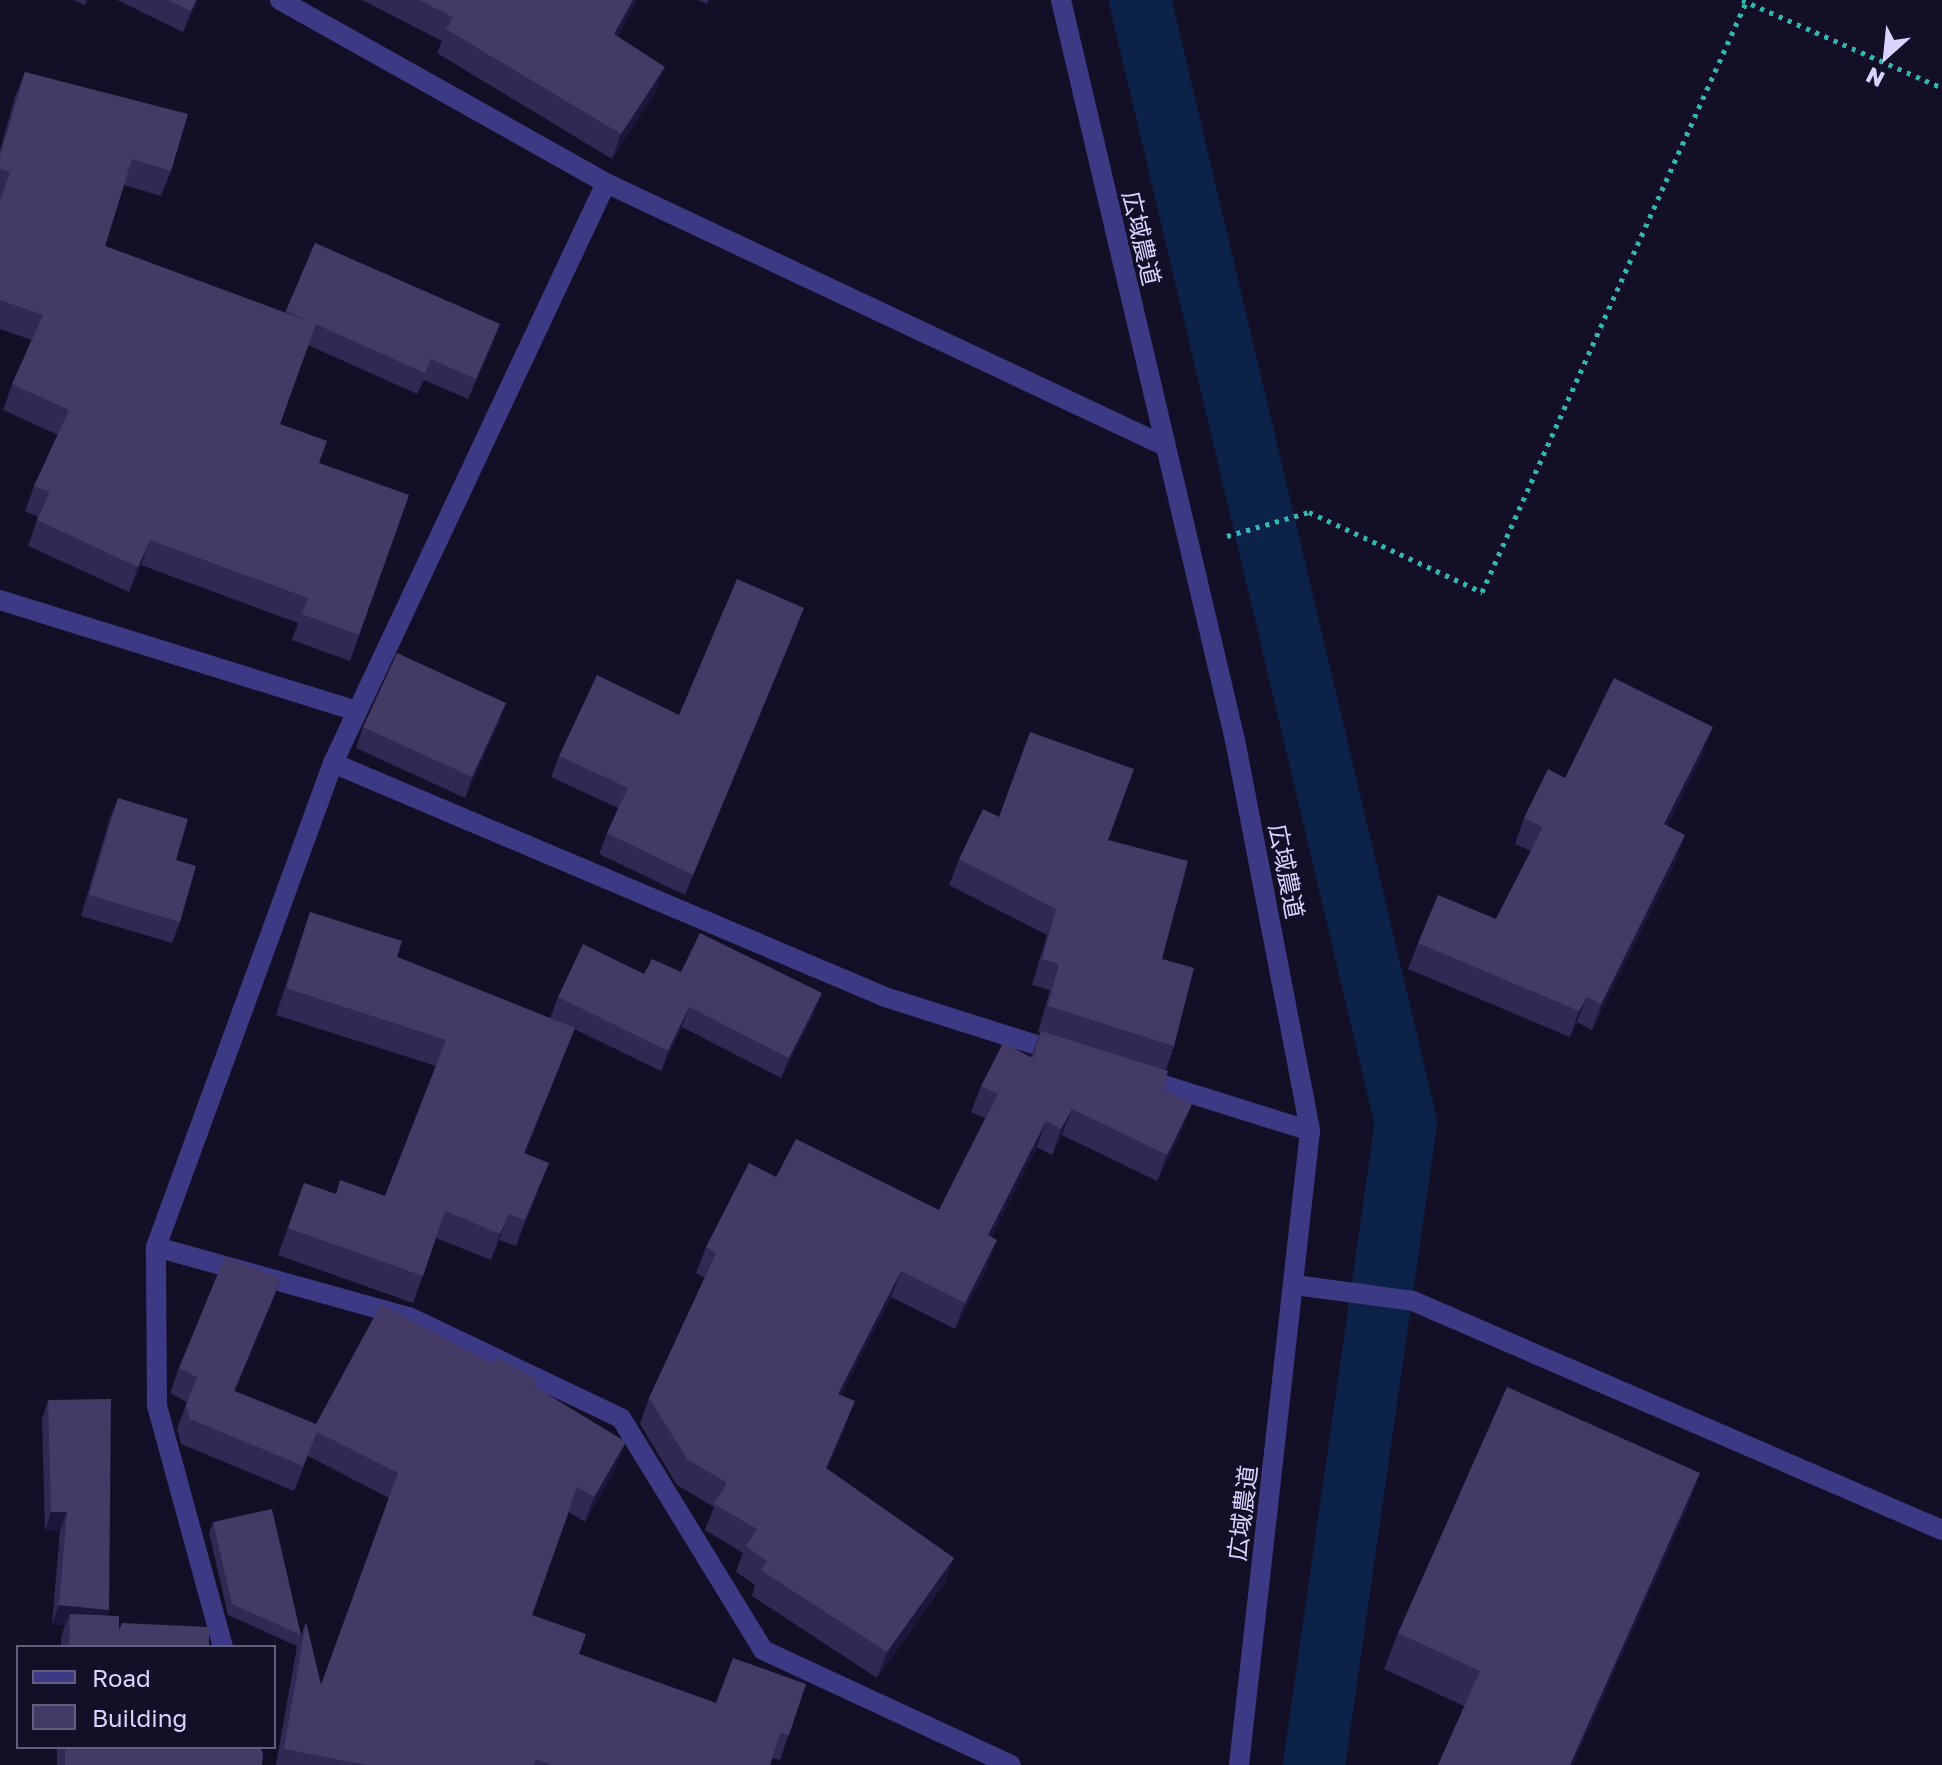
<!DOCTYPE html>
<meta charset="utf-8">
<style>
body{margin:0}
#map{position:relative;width:1942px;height:1765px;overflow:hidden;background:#130f26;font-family:"Golos Text","Noto Sans JP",sans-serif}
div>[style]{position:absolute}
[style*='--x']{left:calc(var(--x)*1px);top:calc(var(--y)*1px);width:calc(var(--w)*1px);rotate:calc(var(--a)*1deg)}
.canal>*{height:62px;margin:-31px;padding:0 31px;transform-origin:31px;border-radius:31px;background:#0c2248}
.path>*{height:5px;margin-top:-2.5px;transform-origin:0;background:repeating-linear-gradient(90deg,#2fb8b0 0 4px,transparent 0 10px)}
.minor>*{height:20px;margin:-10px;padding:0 10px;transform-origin:10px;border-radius:10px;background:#3d3a85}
.wall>*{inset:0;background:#312854}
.shaded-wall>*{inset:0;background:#1d163a}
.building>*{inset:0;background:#433a66}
span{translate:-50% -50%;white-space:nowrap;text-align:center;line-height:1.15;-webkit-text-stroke:6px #130f26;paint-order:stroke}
.street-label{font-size:24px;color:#d9d4ff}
.legend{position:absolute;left:16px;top:1645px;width:260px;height:104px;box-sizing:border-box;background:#130f26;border:2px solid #625e7d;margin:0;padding:10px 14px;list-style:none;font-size:24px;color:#d9d4ff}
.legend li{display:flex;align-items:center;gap:16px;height:40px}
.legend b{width:40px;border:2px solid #625e7d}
.north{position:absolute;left:1846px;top:16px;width:80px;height:80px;-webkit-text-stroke:6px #130f26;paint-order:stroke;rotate:207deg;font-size:22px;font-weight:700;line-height:32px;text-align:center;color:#d9d4ff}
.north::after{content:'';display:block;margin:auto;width:28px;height:36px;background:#d9d4ff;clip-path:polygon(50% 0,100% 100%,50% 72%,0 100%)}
</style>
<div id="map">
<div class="canal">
<div style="--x:1140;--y:0;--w:1154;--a:76.67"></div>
<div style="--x:1406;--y:1123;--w:649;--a:98.16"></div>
</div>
<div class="path">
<div style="--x:1742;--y:0;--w:219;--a:23.7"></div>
<div style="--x:1227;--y:536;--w:85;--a:-16.3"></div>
<div style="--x:1309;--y:512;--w:191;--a:24.8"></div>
<div style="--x:1482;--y:592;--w:649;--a:-65.89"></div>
</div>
<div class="minor">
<div style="--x:280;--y:0;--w:374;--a:29.3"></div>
<div style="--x:606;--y:183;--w:616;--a:25.19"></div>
<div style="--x:1061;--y:0;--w:760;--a:76.77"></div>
<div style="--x:1235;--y:740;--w:398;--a:79.1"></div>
<div style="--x:1310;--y:1131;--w:638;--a:96.39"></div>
<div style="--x:0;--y:600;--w:373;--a:17.3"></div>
<div style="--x:333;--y:763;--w:600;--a:22.97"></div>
<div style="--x:885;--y:997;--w:186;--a:17.6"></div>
<div style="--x:1138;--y:1077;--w:180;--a:17.4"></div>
<div style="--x:156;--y:1247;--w:263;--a:15.5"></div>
<div style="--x:409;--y:1317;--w:235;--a:25.5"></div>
<div style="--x:621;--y:1418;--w:272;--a:58.5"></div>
<div style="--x:763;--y:1650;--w:273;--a:24.9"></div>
<div style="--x:1295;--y:1285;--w:119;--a:7.7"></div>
<div style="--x:1413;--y:1301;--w:576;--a:23.41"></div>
<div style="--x:223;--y:1647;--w:250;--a:-105.3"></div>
<div style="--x:157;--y:1406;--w:159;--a:-90.4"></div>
<div style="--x:156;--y:1247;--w:515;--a:-69.91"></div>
<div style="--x:333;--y:763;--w:641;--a:-64.79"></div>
</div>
<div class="wall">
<div style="clip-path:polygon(73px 0,87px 0,85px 5px)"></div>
<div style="clip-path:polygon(117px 0,198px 0,183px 32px)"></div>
<div style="clip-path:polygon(362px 0,637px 0,618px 36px,656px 91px,612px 159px,437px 53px,442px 41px)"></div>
<div style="clip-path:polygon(698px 0,709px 0,707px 4px)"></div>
<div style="clip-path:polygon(25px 72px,171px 171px,161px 196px,124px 185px,105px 246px,285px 313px,315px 243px,493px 344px,468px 399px,424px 380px,417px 394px,308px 345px,280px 424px,319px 463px,409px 495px,350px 661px,292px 640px,298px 623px,141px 565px,129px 592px,28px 546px,38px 517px,25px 511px,34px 486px,58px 435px,3px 410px,12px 384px,32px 340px,0 329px,0 150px,15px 97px)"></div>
<div style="clip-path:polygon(796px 628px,685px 895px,599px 854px,607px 833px,618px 808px,551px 777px,559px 756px,679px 715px)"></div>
<div style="clip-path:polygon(506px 703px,498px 724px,465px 798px,356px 748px,363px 727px)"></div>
<div style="clip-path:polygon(1703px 753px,1667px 826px,1676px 861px,1592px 1030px,1577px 1022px,1570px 1037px,1408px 969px,1418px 943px,1496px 919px,1531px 851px,1515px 844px,1524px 818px,1565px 778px)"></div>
<div style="clip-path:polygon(118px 798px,176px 860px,180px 922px,172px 943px,81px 916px,110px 818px)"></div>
<div style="clip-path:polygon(999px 817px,1108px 840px,1162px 959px,1174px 1046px,1166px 1070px,1163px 1090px,1192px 1104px,1182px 1130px,1157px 1181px,1062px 1135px,1052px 1155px,1037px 1147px,991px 1237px,988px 1266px,955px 1329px,891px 1297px,841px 1395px,845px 1427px,827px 1469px,954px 1558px,944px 1584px,877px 1678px,752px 1596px,755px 1585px,736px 1572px,743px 1553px,705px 1530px,714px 1507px,677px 1485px,640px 1424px,649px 1398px,705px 1278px,696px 1273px,706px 1247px,776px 1177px,939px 1210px,985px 1118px,971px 1112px,981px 1086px,1031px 1057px,1040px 1032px,1038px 1032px,1050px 990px,1032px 985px,1047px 935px,949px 885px,959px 859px)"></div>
<div style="clip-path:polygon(310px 912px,397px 957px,559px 1022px,550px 1018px,558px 997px,644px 974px,681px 972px,814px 1013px,781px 1078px,682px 1027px,661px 1071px,574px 1029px,525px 1154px,539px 1189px,516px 1246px,499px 1240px,491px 1260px,436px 1238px,413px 1303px,278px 1255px,304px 1183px,335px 1194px,385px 1196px,436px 1066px,276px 1015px)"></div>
<div style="clip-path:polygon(281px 1279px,235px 1391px,316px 1424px,535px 1386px,617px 1466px,585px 1522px,569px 1512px,532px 1615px,579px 1654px,716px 1703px,806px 1684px,780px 1760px,772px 1758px,770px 1765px,276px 1765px,297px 1646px,306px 1622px,321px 1685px,389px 1498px,308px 1456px,294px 1491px,181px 1444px,177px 1429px,187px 1402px,170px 1393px,179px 1368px)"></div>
<div style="clip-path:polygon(48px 1400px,109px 1610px,107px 1615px,119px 1630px,209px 1647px,61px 1647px,61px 1638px,65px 1625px,52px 1624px,60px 1530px,45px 1531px,42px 1419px)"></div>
<div style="clip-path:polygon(1687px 1510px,1464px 1706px,1384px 1669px,1398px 1633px)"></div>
<div style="clip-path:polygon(213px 1522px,301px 1635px,297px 1646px,228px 1615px,209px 1533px)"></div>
<div style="clip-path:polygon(57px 1747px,260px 1747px,262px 1765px,57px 1765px)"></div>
</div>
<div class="shaded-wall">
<div style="clip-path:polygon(196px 0,198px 0,183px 32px,191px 11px)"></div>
<div style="clip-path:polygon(633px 0,637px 0,606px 58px,614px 34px)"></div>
<div style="clip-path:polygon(665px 67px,656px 91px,612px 159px,621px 134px)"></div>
<div style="clip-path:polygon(500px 324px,493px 344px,468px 399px,476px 379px)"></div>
<div style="clip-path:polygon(150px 540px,141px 565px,129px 592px,138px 567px)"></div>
<div style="clip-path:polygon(804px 608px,796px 628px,685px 895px,693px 875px)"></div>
<div style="clip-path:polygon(506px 703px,498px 724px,465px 798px,472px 777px)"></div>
<div style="clip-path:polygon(1713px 727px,1703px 753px,1655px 850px,1664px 824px)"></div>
<div style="clip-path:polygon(1685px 835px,1676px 861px,1592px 1030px,1601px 1004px)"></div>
<div style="clip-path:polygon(822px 993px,814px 1013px,781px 1078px,789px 1058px)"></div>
<div style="clip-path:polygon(1587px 997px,1577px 1022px,1570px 1037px,1579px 1011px)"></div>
<div style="clip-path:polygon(689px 1007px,682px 1027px,661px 1071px,668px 1051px)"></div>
<div style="clip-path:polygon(575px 1028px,565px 1054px,515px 1180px,524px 1153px)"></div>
<div style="clip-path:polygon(1192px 1104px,1182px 1130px,1157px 1181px,1167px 1155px)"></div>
<div style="clip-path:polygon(1072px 1109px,1062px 1135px,1052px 1155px,1061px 1129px)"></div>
<div style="clip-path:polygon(1046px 1121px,1037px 1147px,979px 1261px,988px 1235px)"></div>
<div style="clip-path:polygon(549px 1163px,539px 1189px,516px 1246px,525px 1220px)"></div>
<div style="clip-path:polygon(509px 1214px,499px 1240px,491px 1260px,500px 1234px)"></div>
<div style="clip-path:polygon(997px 1240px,988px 1266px,955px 1329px,965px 1303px)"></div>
<div style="clip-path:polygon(901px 1271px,891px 1297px,828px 1420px,838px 1394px)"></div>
<div style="clip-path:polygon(281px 1279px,272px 1303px,225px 1415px,234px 1391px)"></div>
<div style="clip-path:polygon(855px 1401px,845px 1427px,817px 1494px,826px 1468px)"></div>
<div style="clip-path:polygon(626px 1442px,617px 1466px,585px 1522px,594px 1497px)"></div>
<div style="clip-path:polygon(1700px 1473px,1687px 1510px,1573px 1765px,1570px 1765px)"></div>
<div style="clip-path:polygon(51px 1512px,67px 1512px,60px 1530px,45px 1531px)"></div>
<div style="clip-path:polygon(954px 1558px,944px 1584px,877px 1678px,887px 1652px)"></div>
<div style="clip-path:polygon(59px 1605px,109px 1610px,102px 1629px,70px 1614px,65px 1625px,52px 1624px)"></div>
</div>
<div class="building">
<div style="clip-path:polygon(168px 0,196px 0,191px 11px)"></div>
<div style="clip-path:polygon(419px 0,633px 0,614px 34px,665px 67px,621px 134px,446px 29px,453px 17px)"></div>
<div style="clip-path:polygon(25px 72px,188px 114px,171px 171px,132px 159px,105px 246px,316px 324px,280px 424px,327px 441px,319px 463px,409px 495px,359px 635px,302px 614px,308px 598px,150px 540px,138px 567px,37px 520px,50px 492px,34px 486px,69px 410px,12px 384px,43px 315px,0 300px,0 201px,10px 172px,0 169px,0 156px)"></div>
<div style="clip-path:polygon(315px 243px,500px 324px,476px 379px,431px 359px,425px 373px,286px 311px)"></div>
<div style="clip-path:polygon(737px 579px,804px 608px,693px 875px,607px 833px,628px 788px,559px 756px,597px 675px,679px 715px)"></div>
<div style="clip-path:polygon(397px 653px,506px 703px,472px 777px,363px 727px)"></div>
<div style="clip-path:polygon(1614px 678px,1713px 727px,1664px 824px,1685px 835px,1601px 1004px,1587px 997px,1579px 1011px,1418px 943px,1438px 895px,1496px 919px,1543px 827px,1524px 818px,1548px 769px,1565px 778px)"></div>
<div style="clip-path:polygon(1030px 732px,1134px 769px,1108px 840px,1188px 861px,1162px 959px,1194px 968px,1174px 1046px,1048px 1006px,1059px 964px,1042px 959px,1056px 909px,959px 859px,983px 809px,999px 817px)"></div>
<div style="clip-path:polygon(118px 798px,188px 819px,176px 860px,196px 866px,180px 922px,89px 895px)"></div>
<div style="clip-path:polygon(310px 912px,402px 941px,397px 957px,575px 1028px,524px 1153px,549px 1163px,525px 1220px,509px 1214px,500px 1234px,445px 1211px,423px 1276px,288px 1228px,304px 1183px,336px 1194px,340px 1180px,385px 1196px,446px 1040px,286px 988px)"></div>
<div style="clip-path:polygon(700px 933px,822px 993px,789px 1058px,689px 1007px,668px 1051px,558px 997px,583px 944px,644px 974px,652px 959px,681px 972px)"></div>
<div style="clip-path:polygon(1041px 1031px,1168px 1071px,1163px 1090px,1192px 1104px,1167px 1155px,1072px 1109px,1061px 1129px,1046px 1121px,988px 1235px,997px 1240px,965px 1303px,901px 1271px,838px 1394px,855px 1401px,826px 1468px,954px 1558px,887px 1652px,761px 1570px,767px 1561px,746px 1546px,757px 1529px,714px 1504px,727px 1483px,687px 1459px,649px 1398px,716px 1253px,706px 1247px,749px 1163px,776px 1177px,796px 1139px,939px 1210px,998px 1094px,981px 1086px,1003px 1043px,1033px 1058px)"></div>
<div style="clip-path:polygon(225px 1256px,281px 1279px,234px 1391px,316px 1424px,381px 1304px,492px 1364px,496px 1357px,537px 1379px,534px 1386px,626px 1442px,594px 1497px,577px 1487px,532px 1615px,586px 1634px,579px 1654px,716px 1703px,733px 1658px,806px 1684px,789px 1735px,780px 1733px,770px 1765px,551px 1765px,536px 1759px,534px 1765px,367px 1765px,284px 1749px,306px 1622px,321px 1685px,398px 1473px,317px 1432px,303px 1466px,190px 1419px,186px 1405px,197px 1377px,179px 1368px)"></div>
<div style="clip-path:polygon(1507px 1387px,1700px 1473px,1570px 1765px,1438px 1765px,1480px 1671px,1398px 1633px)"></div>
<div style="clip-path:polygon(111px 1399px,109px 1610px,59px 1605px,67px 1512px,51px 1512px,48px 1400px)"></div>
<div style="clip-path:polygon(272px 1509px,301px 1635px,232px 1604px,213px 1522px)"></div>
<div style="clip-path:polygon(70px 1614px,119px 1616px,119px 1630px,122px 1623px,209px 1627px,209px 1647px,69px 1647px)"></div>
<div style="clip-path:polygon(65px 1747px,260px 1747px,263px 1753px,262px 1765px,65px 1765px)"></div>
</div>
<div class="street-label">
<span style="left:1142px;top:238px;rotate:77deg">広域農道</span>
<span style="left:1287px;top:871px;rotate:79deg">広域農道</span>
<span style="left:1242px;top:1513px;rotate:-83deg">広域農道</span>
</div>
<ul class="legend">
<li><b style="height:10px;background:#3d3a85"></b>Road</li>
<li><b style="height:22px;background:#433a66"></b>Building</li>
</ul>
<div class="north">N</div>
</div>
